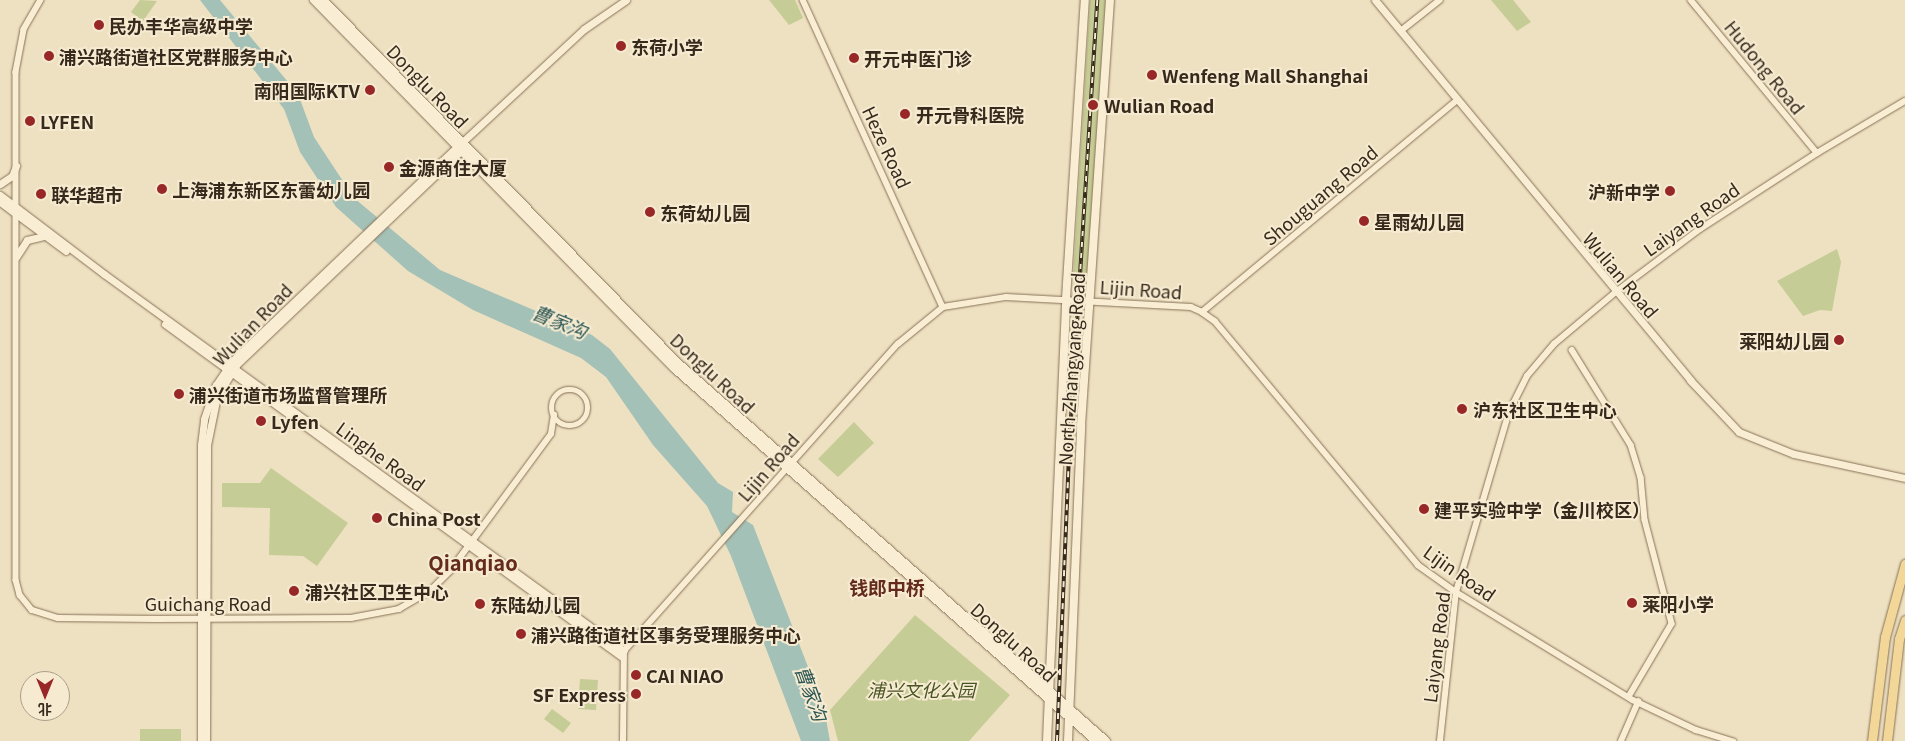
<!DOCTYPE html>
<meta charset="utf-8">
<style>
body{margin:0}
#map{position:relative;width:1905px;height:741px;overflow:hidden;background:#eee1c1;font-family:Georgia,"Noto Sans SC",serif}
div>[style]{position:absolute}
[style*='--x']{left:calc(var(--x)*1px);top:calc(var(--y)*1px);width:calc(var(--w)*1px);rotate:calc(var(--a)*1deg)}
.green>*{inset:0;background:#c6cc95}
.water>*{inset:0;background:#a4c1b8}
.roads{filter:drop-shadow(0 0 1px #887258) drop-shadow(0 0 1px #887258)}
.minor>*{height:5.5px;margin:-2.75px;padding:0 2.75px;transform-origin:2.75px;border-radius:2.75px;background:#f9eed4}
.minor>.ring{margin:-2.75px;padding:0;box-sizing:content-box;background:none;border:5.5px solid #f9eed4;border-radius:50%}
.tertiary>*{height:7px;margin:-3.5px;padding:0 3.5px;transform-origin:3.5px;border-radius:3.5px;background:#f9eed4}
.secondary>*{height:8px;margin:-4px;padding:0 4px;transform-origin:4px;border-radius:4px;background:#f9eed4}
.primary>*{height:9px;margin:-4.5px;padding:0 4.5px;transform-origin:4.5px;border-radius:4.5px;background:#f2d798}
.rail>*{height:4px;margin-top:-2px;transform-origin:0;background:repeating-linear-gradient(90deg,#f6ebd1 0 5.5px,#372a1d 0 11px);box-sizing:border-box;border-block:1px solid #372a1d}
.dots>*{width:14px;height:14px;translate:-50% -50%;box-sizing:border-box;border:2px solid #f6ebd1;border-radius:50%}
span{translate:-50% -50%;white-space:nowrap;text-align:center;line-height:1.15;-webkit-text-stroke:4px #f6ebd1;paint-order:stroke}
.poi-label{font-size:18px;color:#372a1d;font-weight:700}
.left{translate:0 -50%;text-align:left}
.right{translate:-100% -50%;text-align:right}
.street-label{font-size:18px;color:#372a1d}
.park-label{font-size:18px;color:#475423;font-style:italic}
.water-label{font-size:19px;color:#2c5755;font-style:italic}
.neighbourhood-label{font-size:19px;color:#642b1c;font-weight:700}
.quarter-label{font-size:20px;color:#642b1c;font-weight:700}
.north{position:absolute;left:20px;top:671px;width:50px;height:50px;box-sizing:border-box;background:#f6ebd1;border:1px solid #aa9e89;border-radius:50%;rotate:180deg;font-size:14px;font-weight:700;line-height:20px;text-align:center;color:#372a1d}
.north::after{content:'';display:block;margin:auto;width:18px;height:22px;background:#982828;clip-path:polygon(50% 0,100% 100%,50% 72%,0 100%)}
</style>
<div id="map">
<div class="green">
<div style="clip-path:polygon(140px 0,157px 1px,143px 21px,131px 12px)"></div>
<div style="clip-path:polygon(769px 0,795px 0,803px 18px,789px 25px)"></div>
<div style="clip-path:polygon(1090px 0,1106px 0,1087px 279px,1073px 278px)"></div>
<div style="clip-path:polygon(1491px 0,1513px 0,1531px 22px,1517px 31px)"></div>
<div style="clip-path:polygon(1837px 249px,1841px 262px,1832px 311px,1820px 310px,1803px 316px,1777px 281px)"></div>
<div style="clip-path:polygon(854px 422px,874px 443px,838px 477px,818px 459px)"></div>
<div style="clip-path:polygon(271px 468px,348px 523px,317px 566px,303px 556px,269px 555px,270px 508px,222px 507px,222px 483px,260px 483px)"></div>
<div style="clip-path:polygon(915px 615px,1010px 695px,969px 741px,838px 741px,830px 710px)"></div>
<div style="clip-path:polygon(580px 679px,598px 680px,596px 710px,578px 709px)"></div>
<div style="clip-path:polygon(552px 709px,571px 723px,563px 733px,544px 719px)"></div>
<div style="clip-path:polygon(140px 729px,181px 729px,181px 741px,140px 741px)"></div>
</div>
<div class="water">
<div style="clip-path:polygon(200px 0,220px 0,298px 94px,314px 137px,354px 198px,440px 270px,592px 335px,610px 349px,718px 483px,733px 492px,732px 512px,753px 525px,824px 708px,830px 741px,801px 741px,731px 556px,707px 506px,653px 445px,606px 377px,581px 358px,473px 310px,408px 271px,336px 207px,300px 152px,284px 109px)"></div>
</div>
<div class="roads">
<div class="minor">
<div style="--x:41;--y:0;--w:34;--a:120"></div>
<div style="--x:24;--y:30;--w:43;--a:100.8"></div>
<div style="--x:16;--y:72;--w:508;--a:90"></div>
<div style="--x:16;--y:580;--w:16;--a:75"></div>
<div style="--x:20;--y:595;--w:19;--a:51"></div>
<div style="--x:32;--y:610;--w:27;--a:17"></div>
<div style="--x:58;--y:618;--w:99;--a:0.6"></div>
<div style="--x:157;--y:619;--w:194;--a:-0.3"></div>
<div style="--x:351;--y:618;--w:49;--a:-10.6"></div>
<div style="--x:399;--y:609;--w:36;--a:-30"></div>
<div style="--x:430;--y:591;--w:28;--a:-45"></div>
<div style="--x:450;--y:571;--w:170;--a:-53.6"></div>
<div style="--x:551;--y:434;--w:19;--a:-81"></div>
<div style="--x:803;--y:0;--w:337;--a:65.5"></div>
<div style="--x:1691;--y:0;--w:198;--a:50.5"></div>
<div style="--x:1402;--y:30;--w:48;--a:-38.3"></div>
<div style="--x:1202;--y:312;--w:332;--a:-39.7"></div>
<div style="--x:1572;--y:350;--w:112;--a:58.2"></div>
<div style="--x:1631;--y:445;--w:34;--a:73"></div>
<div style="--x:1641;--y:477;--w:43;--a:84.7"></div>
<div style="--x:1645;--y:520;--w:107;--a:75.4"></div>
<div style="--x:1672;--y:624;--w:85;--a:120.5"></div>
<div class="ring" style="left:552px;top:390px;width:30.5px;height:30.5px"></div>
<div style="--x:623;--y:741;--w:90;--a:-89.4"></div>
<div style="--x:624;--y:651;--w:411;--a:-48.3"></div>
<div style="--x:898;--y:344;--w:58;--a:-39.4"></div>
<div style="--x:943;--y:307;--w:64;--a:-9"></div>
<div style="--x:1006;--y:297;--w:185;--a:3.1"></div>
<div style="--x:1191;--y:307;--w:12;--a:24"></div>
<div style="--x:1202;--y:312;--w:16;--a:35"></div>
<div style="--x:1215;--y:321;--w:317;--a:50.2"></div>
<div style="--x:1418;--y:565;--w:47;--a:35.4"></div>
<div style="--x:1456;--y:592;--w:207;--a:31.4"></div>
<div style="--x:1633;--y:700;--w:70;--a:25.5"></div>
<div style="--x:1696;--y:730;--w:39;--a:17"></div>
<div style="--x:1440;--y:741;--w:150;--a:-83.9"></div>
<div style="--x:1456;--y:592;--w:188;--a:-73.6"></div>
<div style="--x:1509;--y:412;--w:40;--a:-63.4"></div>
<div style="--x:1527;--y:376;--w:42;--a:-49.8"></div>
<div style="--x:1554;--y:344;--w:81;--a:-40"></div>
<div style="--x:1616;--y:292;--w:105;--a:-36.9"></div>
<div style="--x:1700;--y:229;--w:140;--a:-33"></div>
<div style="--x:1817;--y:153;--w:102;--a:-30.6"></div>
<div style="--x:1621;--y:741;--w:43;--a:-66.4"></div>
</div>
<div class="tertiary">
<div style="--x:1375;--y:0;--w:494;--a:50.3"></div>
<div style="--x:1690;--y:380;--w:71;--a:46.7"></div>
<div style="--x:1739;--y:432;--w:59;--a:21.8"></div>
<div style="--x:1794;--y:454;--w:114;--a:12.2"></div>
<div style="--x:0;--y:184;--w:14;--a:-34"></div>
<div style="--x:12;--y:176;--w:11;--a:-68"></div>
<div style="--x:0;--y:195;--w:131;--a:37.2"></div>
<div style="--x:104;--y:274;--w:642;--a:35.94"></div>
<div style="--x:0;--y:202;--w:82;--a:36.6"></div>
<div style="--x:16;--y:257;--w:20;--a:-57"></div>
<div style="--x:27;--y:240;--w:18;--a:-13"></div>
<div style="--x:165;--y:324;--w:565;--a:36.08"></div>
<div style="--x:201;--y:741;--w:296;--a:-90"></div>
<div style="--x:201;--y:445;--w:26;--a:-83"></div>
<div style="--x:204;--y:419;--w:36;--a:-71"></div>
<div style="--x:216;--y:385;--w:29;--a:-56"></div>
<div style="--x:232;--y:361;--w:311;--a:-43.6"></div>
<div style="--x:457;--y:147;--w:173;--a:-42.9"></div>
<div style="--x:584;--y:29;--w:51;--a:-34.6"></div>
<div style="--x:206;--y:741;--w:296;--a:-89.8"></div>
<div style="--x:207;--y:445;--w:50;--a:-78.5"></div>
<div style="--x:217;--y:396;--w:36;--a:-58"></div>
<div style="--x:236;--y:365;--w:311;--a:-43.6"></div>
<div style="--x:461;--y:151;--w:6;--a:-81"></div>
</div>
<div class="secondary">
<div style="--x:314;--y:0;--w:515;--a:45.63"></div>
<div style="--x:674;--y:368;--w:563;--a:41.47"></div>
<div style="--x:323;--y:0;--w:508;--a:45.64"></div>
<div style="--x:678;--y:363;--w:571;--a:41.45"></div>
<div style="--x:1047;--y:741;--w:442;--a:-87.5"></div>
<div style="--x:1066;--y:299;--w:300;--a:-86.4"></div>
<div style="--x:1068;--y:741;--w:316;--a:-87.6"></div>
<div style="--x:1081;--y:425;--w:426;--a:-86.1"></div>
</div>
<div class="primary">
<div style="--x:1872;--y:741;--w:105;--a:-82.9"></div>
<div style="--x:1885;--y:637;--w:76;--a:-74.7"></div>
<div style="--x:1887;--y:741;--w:103;--a:-83.3"></div>
<div style="--x:1899;--y:639;--w:20;--a:-72"></div>
</div>
</div>
<div class="rail">
<div style="--x:1057;--y:741;--w:307;--a:-87.6"></div>
<div style="--x:1070;--y:434;--w:435;--a:-86.4"></div>
</div>
<div class="dots">
<div style="left:99px;top:25px;background:#982828"></div>
<div style="left:621px;top:46px;background:#982828"></div>
<div style="left:49px;top:56px;background:#982828"></div>
<div style="left:854px;top:58px;background:#982828"></div>
<div style="left:1152px;top:75px;background:#982828"></div>
<div style="left:370px;top:90px;background:#982828"></div>
<div style="left:1093px;top:105px;background:#982828"></div>
<div style="left:905px;top:114px;background:#982828"></div>
<div style="left:30px;top:121px;background:#982828"></div>
<div style="left:389px;top:167px;background:#982828"></div>
<div style="left:162px;top:189px;background:#982828"></div>
<div style="left:1670px;top:191px;background:#982828"></div>
<div style="left:41px;top:194px;background:#982828"></div>
<div style="left:650px;top:212px;background:#982828"></div>
<div style="left:1364px;top:221px;background:#982828"></div>
<div style="left:1839px;top:340px;background:#982828"></div>
<div style="left:179px;top:394px;background:#982828"></div>
<div style="left:1462px;top:409px;background:#982828"></div>
<div style="left:261px;top:421px;background:#982828"></div>
<div style="left:1424px;top:509px;background:#982828"></div>
<div style="left:377px;top:518px;background:#982828"></div>
<div style="left:294px;top:591px;background:#982828"></div>
<div style="left:1632px;top:603px;background:#982828"></div>
<div style="left:480px;top:604px;background:#982828"></div>
<div style="left:521px;top:634px;background:#982828"></div>
<div style="left:636px;top:675px;background:#982828"></div>
<div style="left:636px;top:694px;background:#982828"></div>
</div>
<div class="poi-label">
<span class="left" style="left:109px;top:25px">民办丰华高级中学</span>
<span class="left" style="left:631px;top:46px">东荷小学</span>
<span class="left" style="left:59px;top:56px">浦兴路街道社区党群服务中心</span>
<span class="left" style="left:864px;top:58px">开元中医门诊</span>
<span class="left" style="left:1162px;top:75px">Wenfeng Mall Shanghai</span>
<span class="right" style="left:360px;top:90px">南阳国际KTV</span>
<span class="left" style="left:1104px;top:105px">Wulian Road</span>
<span class="left" style="left:916px;top:114px">开元骨科医院</span>
<span class="left" style="left:40px;top:121px">LYFEN</span>
<span class="left" style="left:399px;top:167px">金源商住大厦</span>
<span class="left" style="left:172px;top:189px">上海浦东新区东蕾幼儿园</span>
<span class="right" style="left:1660px;top:191px">沪新中学</span>
<span class="left" style="left:51px;top:194px">联华超市</span>
<span class="left" style="left:660px;top:212px">东荷幼儿园</span>
<span class="left" style="left:1374px;top:221px">星雨幼儿园</span>
<span class="right" style="left:1829px;top:340px">莱阳幼儿园</span>
<span class="left" style="left:189px;top:394px">浦兴街道市场监督管理所</span>
<span class="left" style="left:1473px;top:409px">沪东社区卫生中心</span>
<span class="left" style="left:271px;top:421px">Lyfen</span>
<span class="left" style="left:1434px;top:509px">建平实验中学（金川校区）</span>
<span class="left" style="left:387px;top:518px">China Post</span>
<span class="left" style="left:305px;top:591px">浦兴社区卫生中心</span>
<span class="left" style="left:1642px;top:603px">莱阳小学</span>
<span class="left" style="left:490px;top:604px">东陆幼儿园</span>
<span class="left" style="left:531px;top:634px">浦兴路街道社区事务受理服务中心</span>
<span class="left" style="left:646px;top:675px">CAI NIAO</span>
<span class="right" style="left:626px;top:694px">SF Express</span>
</div>
<div class="street-label">
<span style="left:1765px;top:67px;rotate:51deg">Hudong Road</span>
<span style="left:428px;top:86px;rotate:46deg">Donglu Road</span>
<span style="left:887px;top:147px;rotate:65deg">Heze Road</span>
<span style="left:1320px;top:195px;rotate:-40deg">Shouguang Road</span>
<span style="left:1691px;top:219px;rotate:-35deg">Laiyang Road</span>
<span style="left:1621px;top:275px;rotate:50deg">Wulian Road</span>
<span style="left:1141px;top:289px;rotate:4deg">Lijin Road</span>
<span style="left:252px;top:324px;rotate:-46deg">Wulian Road</span>
<span style="left:1071px;top:369px;rotate:-86deg">North Zhangyang Road</span>
<span style="left:713px;top:373px;rotate:43deg">Donglu Road</span>
<span style="left:381px;top:456px;rotate:36deg">Linghe Road</span>
<span style="left:768px;top:467px;rotate:-49deg">Lijin Road</span>
<span style="left:1460px;top:573px;rotate:35deg">Lijin Road</span>
<span style="left:208px;top:603px">Guichang Road</span>
<span style="left:1014px;top:642px;rotate:42deg">Donglu Road</span>
<span style="left:1436px;top:647px;rotate:-83deg">Laiyang Road</span>
</div>
<div class="park-label">
<span style="left:921px;top:689px">浦兴文化公园</span>
</div>
<div class="water-label">
<span style="left:560px;top:321px;rotate:22deg">曹家沟</span>
<span style="left:812px;top:693px;rotate:70deg">曹家沟</span>
</div>
<div class="neighbourhood-label">
<span style="left:887px;top:587px">钱郎中桥</span>
</div>
<div class="quarter-label">
<span style="left:473px;top:562px">Qianqiao</span>
</div>
<div class="north">北</div>
</div>
